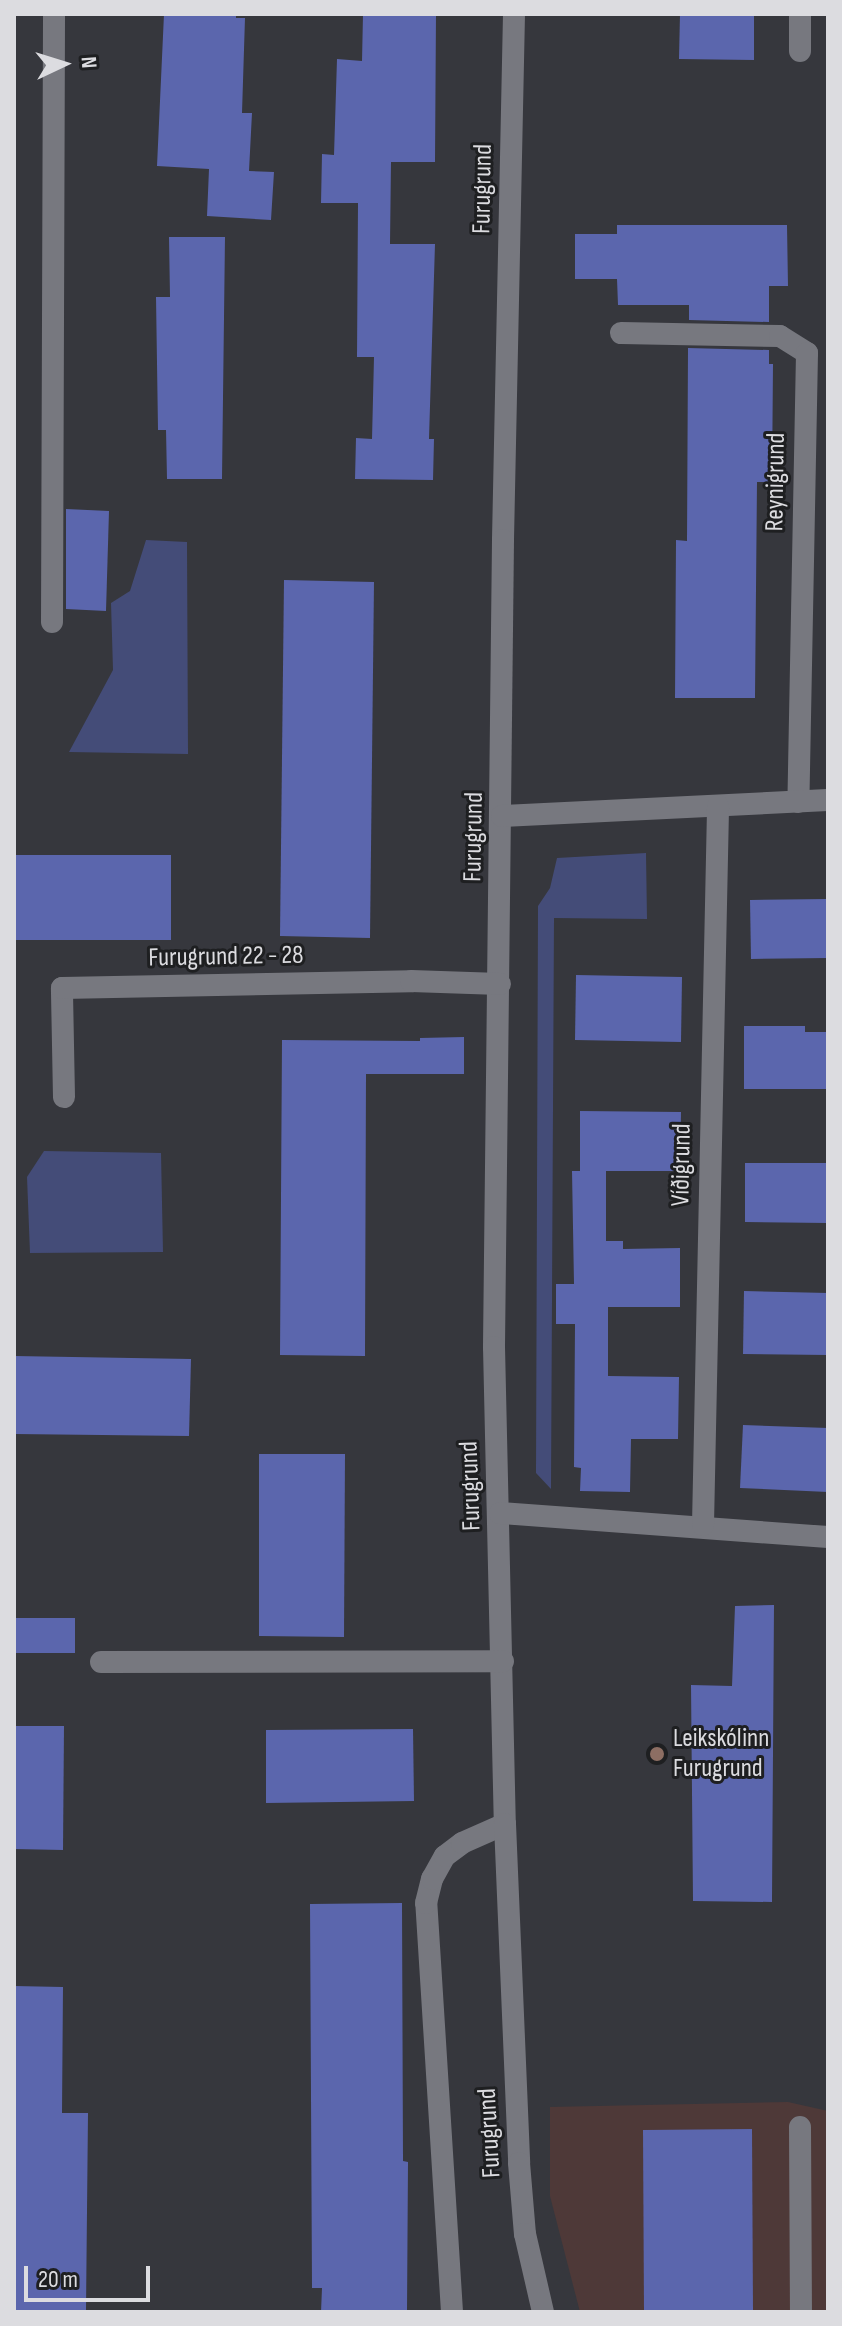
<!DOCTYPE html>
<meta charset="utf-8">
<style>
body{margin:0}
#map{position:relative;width:842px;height:2326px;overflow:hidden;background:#36373d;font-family:"Sofia Sans Condensed",sans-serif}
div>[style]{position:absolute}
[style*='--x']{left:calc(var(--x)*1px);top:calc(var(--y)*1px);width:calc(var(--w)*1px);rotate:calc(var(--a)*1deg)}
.commercial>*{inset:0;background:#4e3938}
.green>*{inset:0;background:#444c78}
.building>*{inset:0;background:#5b66ad}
.service>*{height:22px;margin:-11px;padding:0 11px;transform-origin:11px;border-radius:11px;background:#77787f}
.minor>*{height:22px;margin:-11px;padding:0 11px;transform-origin:11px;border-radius:11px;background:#77787f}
.dots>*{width:22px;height:22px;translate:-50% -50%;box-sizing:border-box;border:4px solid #1e1f21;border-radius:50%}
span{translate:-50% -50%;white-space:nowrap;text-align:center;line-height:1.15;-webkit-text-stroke:6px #1e1f21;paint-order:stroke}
.street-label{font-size:26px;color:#dcdce0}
.poi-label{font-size:26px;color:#dcdce0}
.left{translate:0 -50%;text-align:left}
.frame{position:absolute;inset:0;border:16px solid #dcdce0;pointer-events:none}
.north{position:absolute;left:24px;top:24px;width:80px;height:80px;-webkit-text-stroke:6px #1e1f21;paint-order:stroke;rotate:86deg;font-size:22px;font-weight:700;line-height:32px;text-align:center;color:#dcdce0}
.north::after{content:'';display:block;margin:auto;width:28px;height:36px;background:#dcdce0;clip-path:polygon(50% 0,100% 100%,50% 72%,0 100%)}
.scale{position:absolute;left:24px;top:2266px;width:126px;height:36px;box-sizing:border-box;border:4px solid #dcdce0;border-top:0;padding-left:10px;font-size:24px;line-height:28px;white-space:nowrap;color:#dcdce0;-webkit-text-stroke:6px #1e1f21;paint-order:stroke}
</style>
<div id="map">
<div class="commercial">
<div style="clip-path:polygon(788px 2102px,828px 2111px,828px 2312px,580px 2312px,550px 2196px,550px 2107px)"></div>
</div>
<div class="green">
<div style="clip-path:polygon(146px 540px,187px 542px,188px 754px,69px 752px,113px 670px,111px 603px,130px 591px)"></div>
<div style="clip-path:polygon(646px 853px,647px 919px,554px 918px,551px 1489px,536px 1473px,538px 906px,550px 888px,557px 858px)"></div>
<div style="clip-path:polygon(44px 1151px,161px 1153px,163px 1252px,30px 1253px,27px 1177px)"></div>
</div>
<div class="building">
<div style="clip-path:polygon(164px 14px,236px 14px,236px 18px,245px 18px,242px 113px,252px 113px,249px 171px,274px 172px,271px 220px,207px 216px,209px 169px,157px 166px)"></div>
<div style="clip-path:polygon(363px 14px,436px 14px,435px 162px,391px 162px,390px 244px,435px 244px,429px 439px,434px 439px,433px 480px,355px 479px,356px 438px,372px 439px,374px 357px,357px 357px,358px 203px,321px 203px,322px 154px,334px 155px,337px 59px,362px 61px)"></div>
<div style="clip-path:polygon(680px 14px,754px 14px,754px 60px,679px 59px)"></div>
<div style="clip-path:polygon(617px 225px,787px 225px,788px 286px,769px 286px,769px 322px,689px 320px,689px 305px,618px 305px,617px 279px,575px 279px,575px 234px,617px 234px)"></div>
<div style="clip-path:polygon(169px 237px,225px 237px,222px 479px,167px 479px,166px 430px,158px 430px,156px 297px,170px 297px)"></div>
<div style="clip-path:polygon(688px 348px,769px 350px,769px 364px,773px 364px,772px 482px,757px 482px,755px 698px,675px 698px,676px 540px,687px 541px)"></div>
<div style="clip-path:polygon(66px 509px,109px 511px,106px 611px,66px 609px)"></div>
<div style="clip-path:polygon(284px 580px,374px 582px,370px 938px,280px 936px)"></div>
<div style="clip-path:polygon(14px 855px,171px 855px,171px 940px,14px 940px)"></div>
<div style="clip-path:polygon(828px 899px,828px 958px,751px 959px,750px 900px)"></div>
<div style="clip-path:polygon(576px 975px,682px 977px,681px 1042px,575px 1040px)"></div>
<div style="clip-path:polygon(744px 1026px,805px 1026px,805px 1032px,828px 1032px,828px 1089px,744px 1089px)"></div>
<div style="clip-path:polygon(464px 1037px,464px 1074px,366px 1074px,365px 1356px,280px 1355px,282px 1040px,420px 1041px,420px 1038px)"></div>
<div style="clip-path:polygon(580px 1111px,681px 1112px,680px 1171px,580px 1171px)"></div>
<div style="clip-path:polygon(745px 1163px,828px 1163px,828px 1223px,745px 1222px)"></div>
<div style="clip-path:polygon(572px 1171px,606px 1171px,606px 1241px,623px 1241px,623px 1249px,680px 1248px,680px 1307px,608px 1307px,608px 1376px,679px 1377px,678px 1439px,631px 1439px,630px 1492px,580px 1491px,581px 1468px,574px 1467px,575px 1324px,556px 1324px,556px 1284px,574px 1284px)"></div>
<div style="clip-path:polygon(744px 1291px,828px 1293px,828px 1355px,743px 1354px)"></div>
<div style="clip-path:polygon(14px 1356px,191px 1359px,189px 1436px,14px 1434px)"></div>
<div style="clip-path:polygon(743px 1425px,828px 1428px,828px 1492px,740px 1488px)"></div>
<div style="clip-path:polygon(259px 1454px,345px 1454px,344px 1637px,259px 1636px)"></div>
<div style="clip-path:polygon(774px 1605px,772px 1902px,693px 1901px,691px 1685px,732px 1686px,735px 1606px)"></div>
<div style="clip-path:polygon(14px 1618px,75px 1618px,75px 1653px,14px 1653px)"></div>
<div style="clip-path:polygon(14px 1726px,64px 1726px,63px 1850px,14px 1849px)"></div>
<div style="clip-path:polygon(413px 1729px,414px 1801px,266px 1803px,266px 1730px)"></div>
<div style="clip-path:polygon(402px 1903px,403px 2161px,408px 2162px,407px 2312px,321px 2312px,322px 2288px,312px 2288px,310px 1904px)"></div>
<div style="clip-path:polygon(14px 1986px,63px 1987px,62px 2113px,88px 2113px,86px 2311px,14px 2311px)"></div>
<div style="clip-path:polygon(752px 2129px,753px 2312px,644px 2312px,643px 2130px)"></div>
</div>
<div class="service">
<div style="--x:800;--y:2127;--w:185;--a:89.7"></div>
<div style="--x:452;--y:2312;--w:410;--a:-93.6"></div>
<div style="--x:426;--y:1903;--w:25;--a:-76"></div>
<div style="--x:432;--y:1879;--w:26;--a:-61"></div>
<div style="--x:445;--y:1856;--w:21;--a:-37"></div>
<div style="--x:462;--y:1843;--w:47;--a:-23.8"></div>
</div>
<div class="minor">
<div style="--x:514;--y:14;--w:526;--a:91.2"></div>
<div style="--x:503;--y:540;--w:807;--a:90.64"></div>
<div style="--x:494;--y:1347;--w:477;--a:88.7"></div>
<div style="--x:505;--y:1824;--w:339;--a:87.6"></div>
<div style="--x:519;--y:2163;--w:71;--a:85.2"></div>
<div style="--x:525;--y:2234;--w:80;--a:77"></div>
<div style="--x:800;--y:51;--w:37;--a:-90"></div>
<div style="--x:621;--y:333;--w:159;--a:1.1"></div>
<div style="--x:780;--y:336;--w:32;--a:32"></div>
<div style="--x:807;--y:353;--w:449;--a:91.1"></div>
<div style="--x:52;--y:622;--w:608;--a:-89.81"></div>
<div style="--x:502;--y:816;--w:326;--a:-2.8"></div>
<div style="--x:64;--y:1097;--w:109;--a:-91.1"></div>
<div style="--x:62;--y:988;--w:349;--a:-1.1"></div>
<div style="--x:411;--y:981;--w:89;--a:1.9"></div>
<div style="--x:500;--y:1513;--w:329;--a:4.2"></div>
<div style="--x:703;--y:1525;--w:719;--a:-88.8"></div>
<div style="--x:101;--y:1662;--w:402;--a:-0.1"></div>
</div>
<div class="dots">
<div style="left:657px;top:1754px;background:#8d6e63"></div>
</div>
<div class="street-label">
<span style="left:483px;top:189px;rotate:-89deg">Furugrund</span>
<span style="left:776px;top:482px;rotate:-89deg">Reynigrund</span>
<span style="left:474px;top:837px;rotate:-89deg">Furugrund</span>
<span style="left:226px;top:957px;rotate:-1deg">Furugrund 22 - 28</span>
<span style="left:682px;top:1165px;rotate:-89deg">Víðigrund</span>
<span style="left:471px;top:1486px;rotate:-92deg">Furugrund</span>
<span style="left:490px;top:2133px;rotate:-93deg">Furugrund</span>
</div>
<div class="poi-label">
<span class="left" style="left:673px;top:1754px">Leikskólinn<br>Furugrund</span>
</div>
<div class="frame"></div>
<div class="north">N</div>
<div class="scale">20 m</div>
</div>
